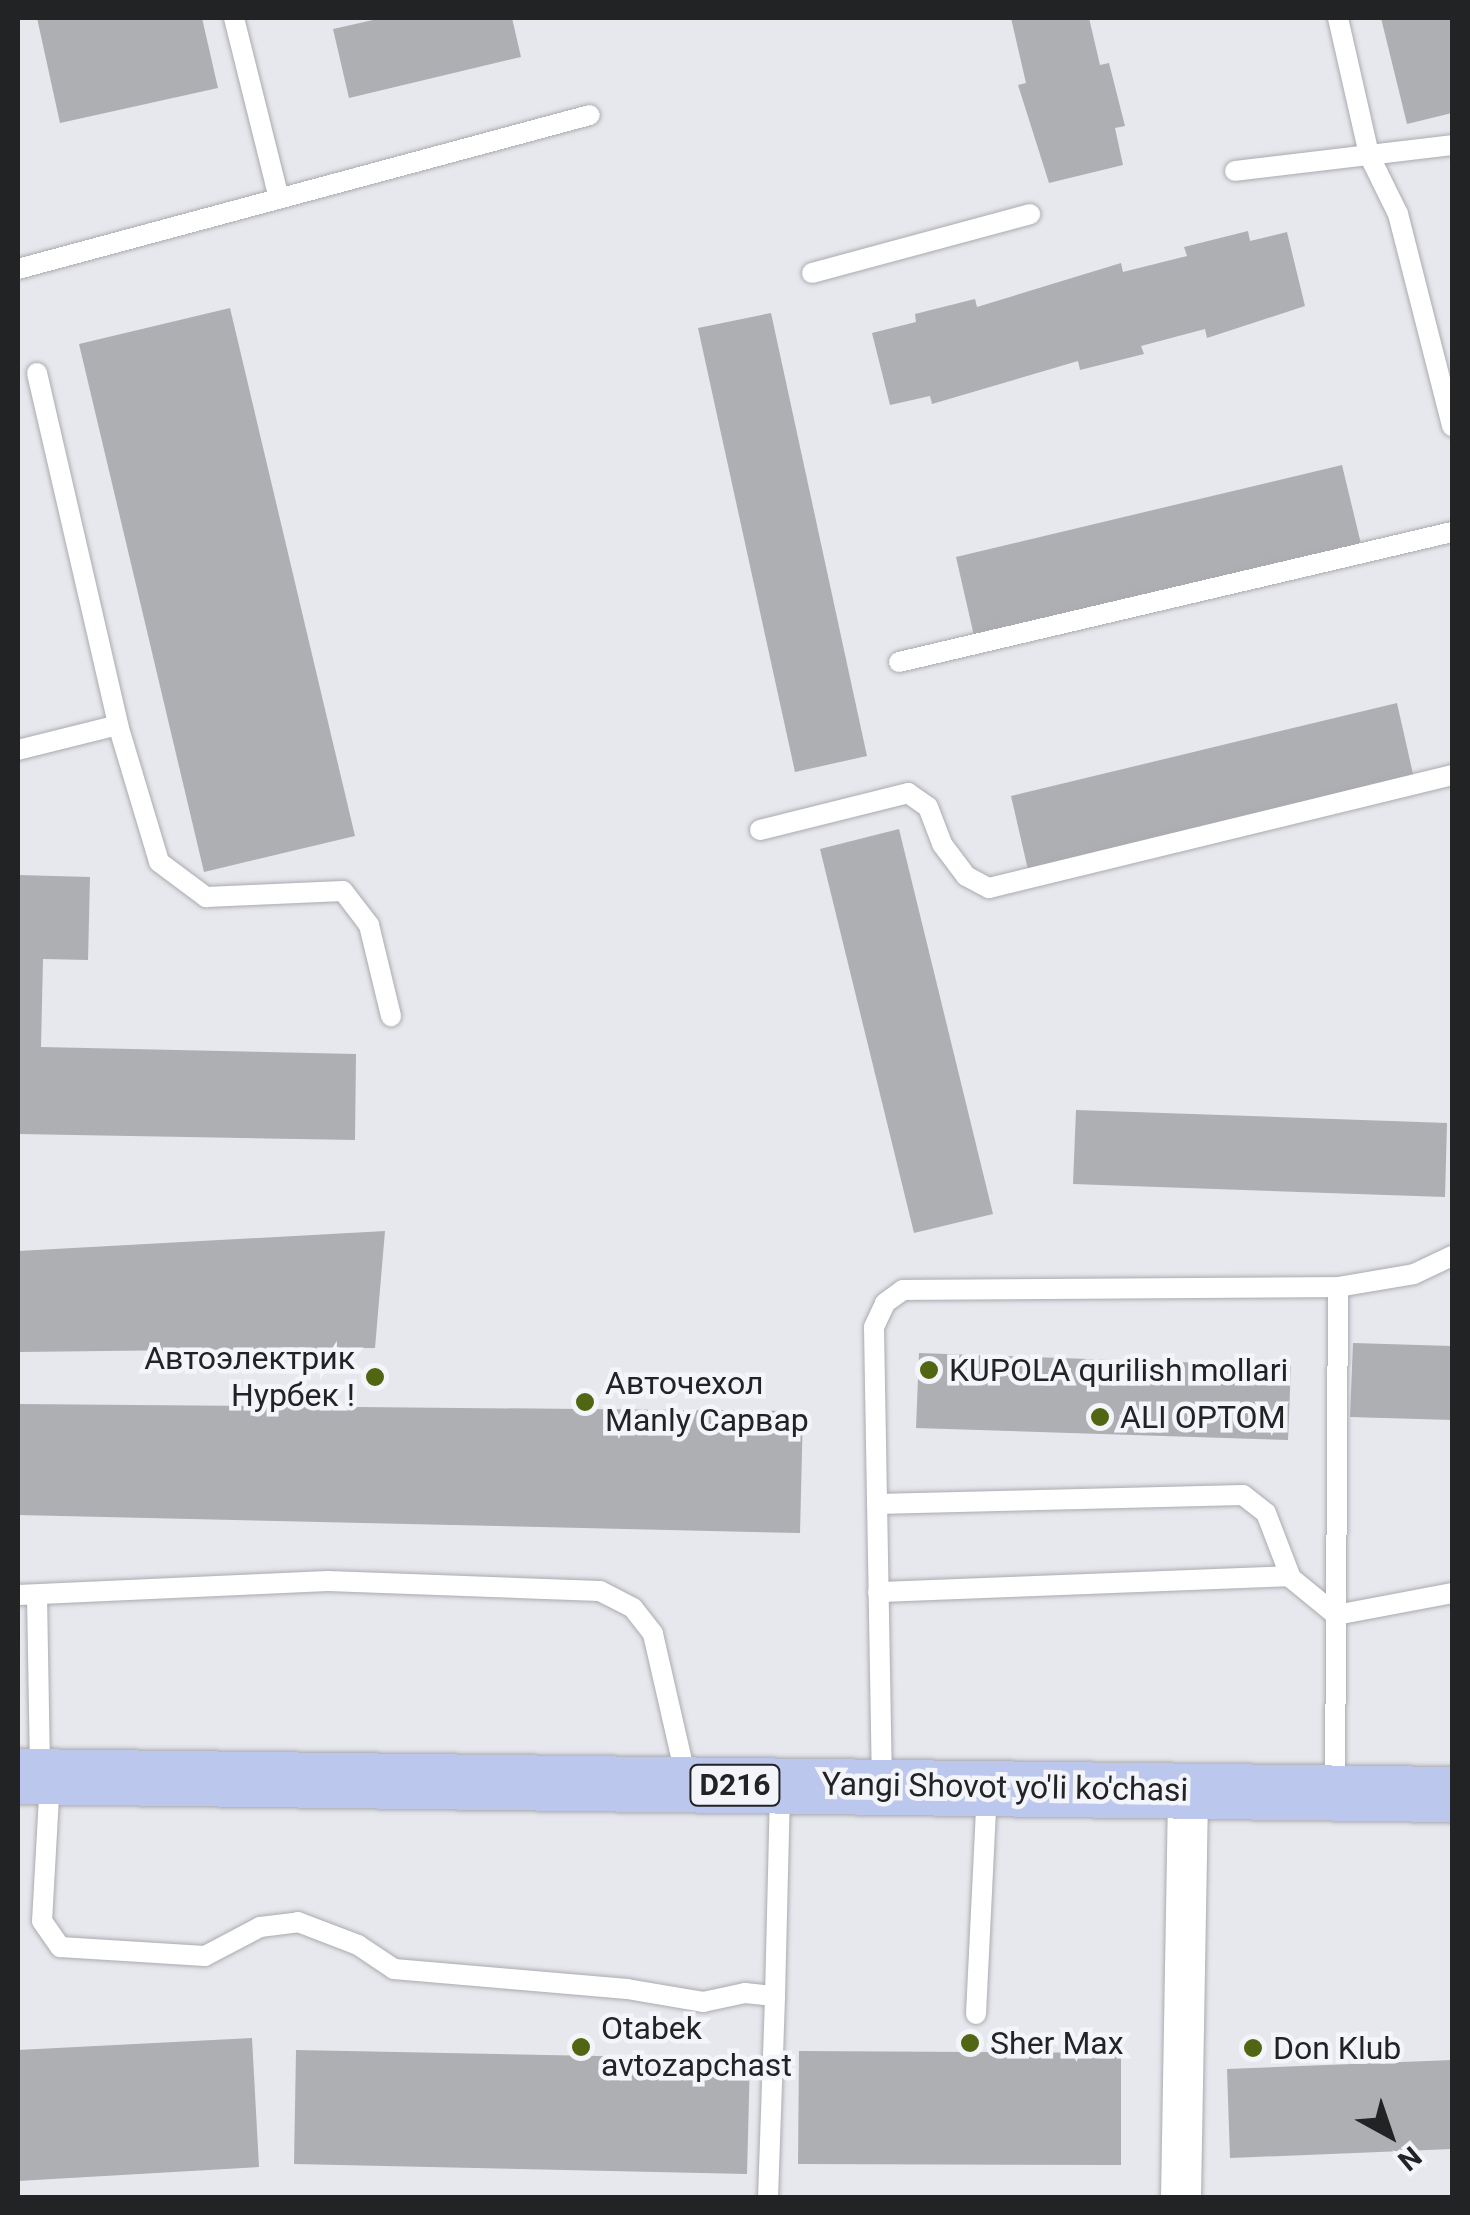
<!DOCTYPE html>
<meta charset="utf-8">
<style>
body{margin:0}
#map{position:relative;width:1470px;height:2215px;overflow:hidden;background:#e6e8ed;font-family:Roboto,sans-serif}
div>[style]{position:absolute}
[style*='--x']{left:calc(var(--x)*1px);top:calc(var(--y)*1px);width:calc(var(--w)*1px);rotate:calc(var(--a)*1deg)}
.building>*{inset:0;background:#adafb3}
.roads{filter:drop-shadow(0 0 2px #aaabb0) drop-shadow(0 0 2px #aaabb0)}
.service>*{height:20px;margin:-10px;padding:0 10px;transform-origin:10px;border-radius:10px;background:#fff}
.minor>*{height:40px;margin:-20px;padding:0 20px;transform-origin:20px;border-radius:20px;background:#fff}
.primary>*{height:55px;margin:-27.5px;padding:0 27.5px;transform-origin:27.5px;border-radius:27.5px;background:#bcc7ee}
.dots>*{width:28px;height:28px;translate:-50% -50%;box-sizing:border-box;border:5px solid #f3f5fa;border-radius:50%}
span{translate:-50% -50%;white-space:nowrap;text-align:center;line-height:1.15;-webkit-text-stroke:9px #f3f5fa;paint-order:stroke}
.shield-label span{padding:2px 8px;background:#f3f5fa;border:2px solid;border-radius:8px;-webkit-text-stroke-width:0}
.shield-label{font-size:30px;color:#222325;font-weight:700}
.poi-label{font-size:32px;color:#222325}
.right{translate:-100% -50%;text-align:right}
.left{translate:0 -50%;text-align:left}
.street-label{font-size:32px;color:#222325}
.frame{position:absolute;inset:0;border:20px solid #222325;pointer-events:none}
.north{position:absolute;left:1340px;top:2085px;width:100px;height:100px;-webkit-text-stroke:8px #f3f5fa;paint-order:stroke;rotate:140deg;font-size:28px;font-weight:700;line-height:40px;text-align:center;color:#222325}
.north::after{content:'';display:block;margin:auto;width:35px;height:45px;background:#222325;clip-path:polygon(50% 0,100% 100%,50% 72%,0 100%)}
</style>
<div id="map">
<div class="building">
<div style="clip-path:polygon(37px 18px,202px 18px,218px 88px,60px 123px)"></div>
<div style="clip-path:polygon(382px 18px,512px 18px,521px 57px,349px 98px,333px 29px)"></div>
<div style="clip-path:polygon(1011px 18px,1089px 18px,1100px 65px,1109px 63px,1125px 126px,1115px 128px,1123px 165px,1049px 183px,1018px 85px,1026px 83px)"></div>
<div style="clip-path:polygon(1381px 18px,1452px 18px,1452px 113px,1407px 124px)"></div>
<div style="clip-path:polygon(1248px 231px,1250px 241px,1287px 232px,1305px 306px,1207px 338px,1205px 329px,1141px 346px,1144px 354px,1080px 370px,1078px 361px,932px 404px,930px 396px,890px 405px,872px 333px,916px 322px,915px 314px,975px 299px,977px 307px,1121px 263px,1123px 272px,1187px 256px,1184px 247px)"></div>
<div style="clip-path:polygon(230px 308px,355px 836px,204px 872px,79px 344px)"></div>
<div style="clip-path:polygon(771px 313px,867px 756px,795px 772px,698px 328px)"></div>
<div style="clip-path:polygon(1342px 465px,1361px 544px,974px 636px,956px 557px)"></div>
<div style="clip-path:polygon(1397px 703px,1415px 783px,1029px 874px,1011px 796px)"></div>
<div style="clip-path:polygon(899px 829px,993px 1214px,914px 1233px,820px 849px)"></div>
<div style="clip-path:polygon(18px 875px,90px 877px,88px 960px,43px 959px,41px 1047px,356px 1054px,355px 1140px,18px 1134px)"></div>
<div style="clip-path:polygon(1076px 1110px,1447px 1123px,1445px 1197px,1073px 1184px)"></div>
<div style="clip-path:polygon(385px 1231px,375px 1348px,18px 1352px,18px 1251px)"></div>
<div style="clip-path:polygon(1353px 1343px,1452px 1346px,1452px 1420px,1350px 1417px)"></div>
<div style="clip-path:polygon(919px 1353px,1291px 1366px,1288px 1440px,916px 1428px)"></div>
<div style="clip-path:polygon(18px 1404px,803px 1411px,800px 1533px,18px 1515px)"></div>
<div style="clip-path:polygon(252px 2038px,259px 2167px,18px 2181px,18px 2050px)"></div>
<div style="clip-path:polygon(296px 2050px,750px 2059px,747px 2174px,294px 2164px)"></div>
<div style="clip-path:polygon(799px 2051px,1121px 2053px,1121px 2165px,798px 2164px)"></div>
<div style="clip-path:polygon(1452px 2060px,1452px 2149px,1230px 2158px,1227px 2069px)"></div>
</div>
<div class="roads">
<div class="service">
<div style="--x:234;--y:18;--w:186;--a:76"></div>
<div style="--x:1338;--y:18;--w:140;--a:77.2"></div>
<div style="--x:1369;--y:155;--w:66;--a:63.8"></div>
<div style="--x:1398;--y:214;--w:219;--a:75.7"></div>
<div style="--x:1235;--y:171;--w:219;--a:-6.8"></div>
<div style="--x:18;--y:269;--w:592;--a:-15.07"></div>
<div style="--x:812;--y:273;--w:226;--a:-15.1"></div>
<div style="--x:37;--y:373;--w:361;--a:77"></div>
<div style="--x:118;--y:725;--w:143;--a:73.3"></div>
<div style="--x:159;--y:862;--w:59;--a:36.7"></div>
<div style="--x:206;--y:897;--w:137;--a:-2.5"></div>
<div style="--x:343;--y:891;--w:43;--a:52.6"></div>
<div style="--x:369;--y:925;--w:94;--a:76.4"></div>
<div style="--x:899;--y:662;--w:568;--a:-13.23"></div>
<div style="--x:18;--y:750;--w:103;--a:-14"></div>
<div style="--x:760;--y:830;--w:153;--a:-14"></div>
<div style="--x:908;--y:793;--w:24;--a:35"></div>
<div style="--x:928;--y:807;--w:40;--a:69"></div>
<div style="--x:942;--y:844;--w:40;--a:53"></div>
<div style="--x:966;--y:876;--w:26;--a:28"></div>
<div style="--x:989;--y:888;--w:477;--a:-13.7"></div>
<div style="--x:877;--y:1504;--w:366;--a:-1.4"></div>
<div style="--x:1243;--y:1495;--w:29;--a:38"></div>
<div style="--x:1266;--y:1513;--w:70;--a:69"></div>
<div style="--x:1291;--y:1578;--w:58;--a:39.4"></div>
<div style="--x:1336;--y:1615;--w:118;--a:-10.7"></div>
<div style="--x:878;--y:1592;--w:412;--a:-2.2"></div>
<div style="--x:18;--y:1595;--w:310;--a:-2.6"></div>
<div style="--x:328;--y:1581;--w:272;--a:2.1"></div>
<div style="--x:600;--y:1591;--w:37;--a:27"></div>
<div style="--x:633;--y:1608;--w:33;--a:52"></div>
<div style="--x:653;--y:1634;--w:152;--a:77.1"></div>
<div style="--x:37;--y:1595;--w:178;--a:89"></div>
<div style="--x:50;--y:1779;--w:142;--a:93.2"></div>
<div style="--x:42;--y:1921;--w:32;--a:55"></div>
<div style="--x:60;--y:1947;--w:145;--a:3.6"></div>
<div style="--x:205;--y:1956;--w:62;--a:-27.8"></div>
<div style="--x:260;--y:1927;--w:38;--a:-7"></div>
<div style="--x:298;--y:1922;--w:64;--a:21"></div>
<div style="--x:358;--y:1945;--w:43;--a:33.7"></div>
<div style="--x:394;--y:1969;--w:234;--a:4.9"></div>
<div style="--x:627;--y:1989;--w:77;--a:9.7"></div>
<div style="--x:703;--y:2002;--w:43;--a:-12.1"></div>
<div style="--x:745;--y:1993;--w:30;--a:6"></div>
<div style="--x:775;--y:1996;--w:209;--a:-88.6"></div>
<div style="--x:882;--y:1786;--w:459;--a:-91"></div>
<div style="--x:874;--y:1327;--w:26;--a:-65"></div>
<div style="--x:885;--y:1303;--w:22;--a:-36"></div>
<div style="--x:903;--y:1290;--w:435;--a:-0.4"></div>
<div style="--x:1335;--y:1790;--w:503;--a:-89.66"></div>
<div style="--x:1338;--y:1287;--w:77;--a:-9.7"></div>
<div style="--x:1414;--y:1274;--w:42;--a:-25.3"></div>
<div style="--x:976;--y:2014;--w:225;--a:-87.2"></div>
<div style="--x:768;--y:2198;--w:202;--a:-88"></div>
</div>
<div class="minor">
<div style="--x:1181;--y:2198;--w:409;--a:-89"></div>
</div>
<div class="primary">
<div style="--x:18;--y:1776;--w:1434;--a:0.72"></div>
</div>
</div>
<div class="dots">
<div style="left:929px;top:1370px;background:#516613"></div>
<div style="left:375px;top:1377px;background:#516613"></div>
<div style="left:585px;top:1402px;background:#516613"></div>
<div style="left:1100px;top:1417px;background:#516613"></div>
<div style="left:970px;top:2043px;background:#516613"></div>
<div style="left:581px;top:2047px;background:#516613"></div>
<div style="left:1253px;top:2048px;background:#516613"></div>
</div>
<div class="shield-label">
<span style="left:735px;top:1785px">D216</span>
</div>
<div class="poi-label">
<span class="right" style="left:355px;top:1377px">Автоэлектрик<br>Нурбек !</span>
<span class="left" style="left:949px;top:1370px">KUPOLA qurilish mollari</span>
<span class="left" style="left:605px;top:1402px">Авточехол<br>Manly Сарвар</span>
<span class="left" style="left:1120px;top:1417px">ALI OPTOM</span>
<span class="left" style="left:601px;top:2047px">Otabek<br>avtozapchast</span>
<span class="left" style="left:990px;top:2043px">Sher Max</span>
<span class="left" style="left:1273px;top:2048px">Don Klub</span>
</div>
<div class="street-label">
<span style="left:1005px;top:1787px;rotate:1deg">Yangi Shovot yo'li ko'chasi</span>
</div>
<div class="frame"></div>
<div class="north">N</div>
</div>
